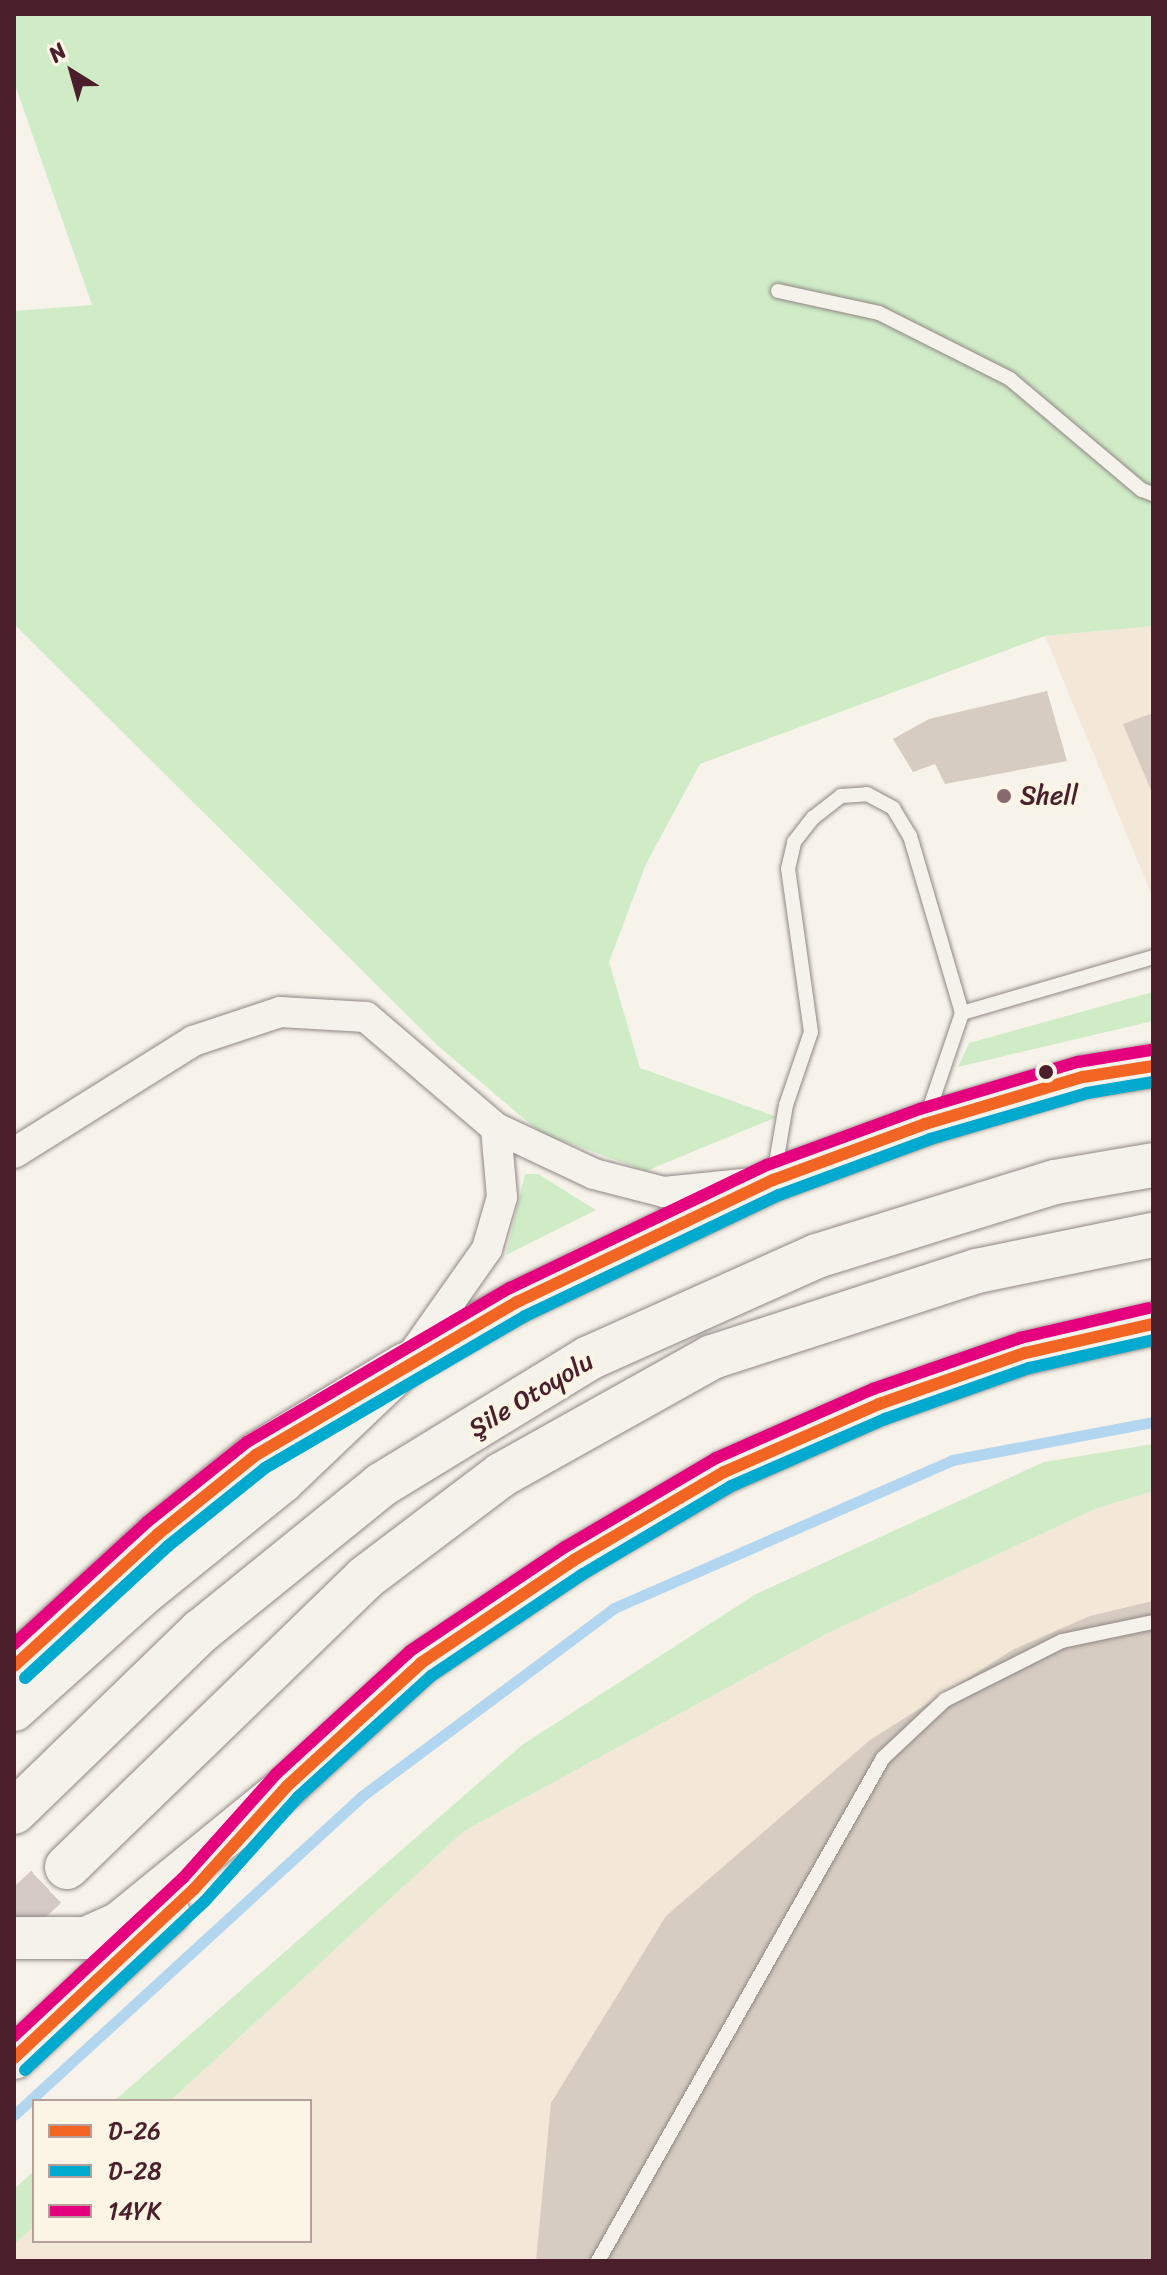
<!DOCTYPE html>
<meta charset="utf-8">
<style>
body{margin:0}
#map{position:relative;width:1167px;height:2275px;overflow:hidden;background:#f7f3ea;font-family:Sriracha,sans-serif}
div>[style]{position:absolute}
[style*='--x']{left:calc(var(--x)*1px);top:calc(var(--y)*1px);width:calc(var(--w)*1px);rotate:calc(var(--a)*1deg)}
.built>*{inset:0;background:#f3e7d7}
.green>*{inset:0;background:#cfecc7}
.stream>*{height:11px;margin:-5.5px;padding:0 5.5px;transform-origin:5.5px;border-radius:5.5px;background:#b3d6f0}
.building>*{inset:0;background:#d6ccc1}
.trunk-tunnel>*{height:44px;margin-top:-22px;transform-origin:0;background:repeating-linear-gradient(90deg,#d4c9c4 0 44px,transparent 0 66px)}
.roads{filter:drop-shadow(0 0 2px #908684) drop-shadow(0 0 2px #908684)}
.service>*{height:14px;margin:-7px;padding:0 7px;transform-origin:7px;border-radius:7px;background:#f5f2ec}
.minor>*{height:30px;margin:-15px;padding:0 15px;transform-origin:15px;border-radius:15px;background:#f5f2ec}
.secondary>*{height:42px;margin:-21px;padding:0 21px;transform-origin:21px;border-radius:21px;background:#f5f2ec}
.trunk>*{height:44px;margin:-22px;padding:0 22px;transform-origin:22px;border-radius:22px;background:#f5f2ec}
.bus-1>*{height:12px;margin:-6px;padding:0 6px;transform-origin:6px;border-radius:6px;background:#f26522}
.bus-2>*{height:12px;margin:-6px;padding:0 6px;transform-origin:6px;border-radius:6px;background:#00a9ce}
.bus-3>*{height:12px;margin:-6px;padding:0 6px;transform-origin:6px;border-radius:6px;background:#e5007d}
.dots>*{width:22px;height:22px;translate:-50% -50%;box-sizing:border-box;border:4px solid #fcf5e5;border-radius:50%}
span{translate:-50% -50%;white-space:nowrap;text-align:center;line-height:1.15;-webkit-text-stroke:8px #fcf5e5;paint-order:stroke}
.poi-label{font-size:26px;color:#4a1f2b}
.left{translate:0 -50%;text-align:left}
.street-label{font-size:26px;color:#4a1f2b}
.frame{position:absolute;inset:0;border:16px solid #4a1f2b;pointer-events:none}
.legend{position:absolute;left:32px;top:2099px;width:280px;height:144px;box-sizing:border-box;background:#fcf5e5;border:2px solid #b59f9b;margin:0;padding:10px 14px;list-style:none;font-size:24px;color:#4a1f2b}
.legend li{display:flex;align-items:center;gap:16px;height:40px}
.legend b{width:40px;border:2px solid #b59f9b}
.north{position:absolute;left:32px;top:32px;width:80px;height:80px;-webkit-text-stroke:6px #fcf5e5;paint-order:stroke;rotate:323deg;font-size:22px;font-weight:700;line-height:32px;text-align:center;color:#4a1f2b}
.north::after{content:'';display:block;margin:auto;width:28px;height:36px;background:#4a1f2b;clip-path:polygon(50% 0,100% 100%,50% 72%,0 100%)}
</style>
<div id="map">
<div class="built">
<div style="clip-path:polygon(1153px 626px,1153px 898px,1045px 636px)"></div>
<div style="clip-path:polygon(1153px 1491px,1153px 2261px,14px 2261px,14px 2245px,34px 2226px,34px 2241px,310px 2241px,310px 2101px,170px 2101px,464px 1831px,826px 1634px,1095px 1509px)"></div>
</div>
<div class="green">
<div style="clip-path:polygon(14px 14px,1153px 14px,1153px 626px,1045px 636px,700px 764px,646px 864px,609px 962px,640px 1068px,777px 1117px,646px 1171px,541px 1133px,438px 1046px,14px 624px,14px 311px,92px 305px,14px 82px)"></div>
<div style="clip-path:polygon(1153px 992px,1153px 1021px,958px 1067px,969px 1043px)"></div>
<div style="clip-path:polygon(525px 1174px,538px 1174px,596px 1210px,506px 1255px)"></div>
<div style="clip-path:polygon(1153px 1444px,1153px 1491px,1095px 1509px,826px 1634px,464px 1831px,170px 2101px,114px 2101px,522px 1745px,756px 1594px,1044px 1462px)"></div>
<div style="clip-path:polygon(34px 2171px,34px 2226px,14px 2245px,14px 2189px)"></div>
</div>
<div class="stream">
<div style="--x:14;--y:2115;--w:472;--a:-42.5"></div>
<div style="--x:362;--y:1796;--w:314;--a:-36.7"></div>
<div style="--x:614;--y:1608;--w:369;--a:-23.6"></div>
<div style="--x:952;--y:1460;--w:205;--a:-10.7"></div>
</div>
<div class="building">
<div style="clip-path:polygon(1047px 691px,1067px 761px,945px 784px,935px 764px,913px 772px,893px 739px,929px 719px)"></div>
<div style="clip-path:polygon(1153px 713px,1153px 795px,1123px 724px)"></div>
<div style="clip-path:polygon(1153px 1601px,1153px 2261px,536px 2261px,551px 2103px,666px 1916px,870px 1740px,1014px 1649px,1090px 1616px)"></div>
</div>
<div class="trunk-tunnel">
<div style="--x:14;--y:1917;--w:73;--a:-43.3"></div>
</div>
<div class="roads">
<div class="service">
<div style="--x:778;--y:291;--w:103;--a:12.3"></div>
<div style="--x:879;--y:313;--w:147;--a:26.7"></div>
<div style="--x:1010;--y:379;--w:172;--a:40.1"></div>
<div style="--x:1142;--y:490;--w:12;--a:20"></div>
<div style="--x:927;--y:1116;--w:109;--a:-71.2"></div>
<div style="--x:962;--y:1013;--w:199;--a:-16.3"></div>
<div style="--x:774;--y:1175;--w:71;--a:-80.3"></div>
<div style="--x:786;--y:1105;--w:77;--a:-71.1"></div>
<div style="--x:811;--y:1032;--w:165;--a:-98"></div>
<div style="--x:788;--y:869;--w:28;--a:-77"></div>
<div style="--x:794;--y:842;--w:31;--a:-52"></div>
<div style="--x:813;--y:818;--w:36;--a:-38"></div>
<div style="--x:841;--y:796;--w:26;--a:-4"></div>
<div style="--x:867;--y:794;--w:30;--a:28"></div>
<div style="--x:893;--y:808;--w:33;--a:59"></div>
<div style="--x:910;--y:836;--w:184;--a:73.6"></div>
<div style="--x:598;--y:2261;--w:578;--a:-60.46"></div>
<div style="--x:883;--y:1758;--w:85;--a:-43.1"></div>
<div style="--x:945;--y:1700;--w:131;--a:-26.8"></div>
<div style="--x:1062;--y:1641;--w:93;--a:-11.8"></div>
</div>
<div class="minor">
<div style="--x:14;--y:1153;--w:211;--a:-32"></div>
<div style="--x:193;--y:1041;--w:92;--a:-18.4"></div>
<div style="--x:280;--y:1012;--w:86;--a:3.3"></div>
<div style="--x:366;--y:1017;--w:171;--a:40.5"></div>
<div style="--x:413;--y:1354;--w:128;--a:-54.8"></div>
<div style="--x:487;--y:1249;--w:54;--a:-73.9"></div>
<div style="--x:502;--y:1197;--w:69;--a:-95"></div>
<div style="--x:496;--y:1128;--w:108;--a:25.1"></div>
<div style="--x:594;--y:1174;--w:72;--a:14.4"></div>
<div style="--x:664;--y:1192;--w:87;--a:-5.9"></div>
</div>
<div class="secondary">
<div style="--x:14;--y:1710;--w:171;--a:-41.9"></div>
<div style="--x:141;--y:1596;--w:183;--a:-39"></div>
<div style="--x:283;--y:1481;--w:168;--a:-43.6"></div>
<div style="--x:405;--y:1365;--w:129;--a:-29.4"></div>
<div style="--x:517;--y:1302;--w:284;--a:-25.5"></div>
<div style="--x:773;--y:1180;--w:162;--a:-20.2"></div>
<div style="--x:925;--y:1124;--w:165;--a:-16.6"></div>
<div style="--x:1083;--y:1077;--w:71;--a:-8.9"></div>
<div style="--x:14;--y:1938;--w:72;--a:0"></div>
<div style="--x:86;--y:1938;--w:35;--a:-24"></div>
<div style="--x:118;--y:1924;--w:218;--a:-39.2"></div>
<div style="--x:287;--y:1786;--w:182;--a:-42.5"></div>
<div style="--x:421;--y:1663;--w:184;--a:-33.9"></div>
<div style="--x:574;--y:1560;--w:174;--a:-30.4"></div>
<div style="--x:724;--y:1472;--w:169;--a:-23.7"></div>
<div style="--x:879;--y:1404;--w:155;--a:-19.3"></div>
<div style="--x:1025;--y:1353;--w:131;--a:-12.8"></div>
<div style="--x:14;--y:2058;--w:212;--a:-43.1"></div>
</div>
<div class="trunk">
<div style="--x:14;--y:1666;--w:195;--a:-42.5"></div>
<div style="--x:158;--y:1534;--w:126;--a:-38.9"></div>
<div style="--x:256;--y:1455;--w:174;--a:-31.1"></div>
<div style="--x:14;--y:1812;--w:260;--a:-44.1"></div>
<div style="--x:201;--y:1631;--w:232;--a:-39"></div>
<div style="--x:381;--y:1485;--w:244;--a:-31.4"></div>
<div style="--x:589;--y:1358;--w:250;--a:-24.1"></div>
<div style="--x:817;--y:1256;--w:249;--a:-17.3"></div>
<div style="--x:1055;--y:1182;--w:99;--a:-9.8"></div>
<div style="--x:67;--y:1867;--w:415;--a:-44.1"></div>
<div style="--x:365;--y:1578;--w:171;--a:-37.1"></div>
<div style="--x:501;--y:1475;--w:242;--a:-29.2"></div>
<div style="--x:712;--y:1357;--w:279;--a:-18"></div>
<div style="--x:977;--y:1271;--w:180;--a:-11.6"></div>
</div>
</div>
<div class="bus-1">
<div style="--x:14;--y:1666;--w:195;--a:-42.5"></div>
<div style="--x:158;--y:1534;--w:126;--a:-38.9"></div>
<div style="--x:256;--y:1455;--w:303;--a:-30.4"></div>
<div style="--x:517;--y:1302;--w:284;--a:-25.5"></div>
<div style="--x:773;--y:1180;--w:162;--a:-20.2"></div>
<div style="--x:925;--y:1124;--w:165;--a:-16.6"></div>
<div style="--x:1083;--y:1077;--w:71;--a:-8.9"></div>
<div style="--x:14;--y:2058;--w:247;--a:-43.2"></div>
<div style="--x:194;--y:1889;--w:139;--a:-47.9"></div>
<div style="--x:287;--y:1786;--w:182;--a:-42.5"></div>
<div style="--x:421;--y:1663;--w:184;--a:-33.9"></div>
<div style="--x:574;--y:1560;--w:174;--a:-30.4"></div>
<div style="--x:724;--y:1472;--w:169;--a:-23.7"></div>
<div style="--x:879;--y:1404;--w:155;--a:-19.3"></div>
<div style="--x:1025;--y:1353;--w:131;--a:-12.8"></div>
</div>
<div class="bus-2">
<div style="--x:25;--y:1678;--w:195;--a:-42.7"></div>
<div style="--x:168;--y:1546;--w:124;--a:-38.8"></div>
<div style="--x:265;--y:1468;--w:301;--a:-30.3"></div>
<div style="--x:525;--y:1316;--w:281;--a:-25.5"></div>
<div style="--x:779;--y:1195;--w:161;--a:-20.3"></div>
<div style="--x:930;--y:1139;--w:164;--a:-16.3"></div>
<div style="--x:1087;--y:1093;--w:67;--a:-9.5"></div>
<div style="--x:25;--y:2070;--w:247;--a:-43.2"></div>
<div style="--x:205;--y:1901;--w:140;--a:-48.2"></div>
<div style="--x:298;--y:1797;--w:180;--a:-42.3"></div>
<div style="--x:431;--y:1676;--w:183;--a:-33.9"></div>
<div style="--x:583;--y:1574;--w:172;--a:-30.7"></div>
<div style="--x:731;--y:1486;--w:168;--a:-23.5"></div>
<div style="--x:885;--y:1419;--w:153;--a:-19.5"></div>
<div style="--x:1029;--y:1368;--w:127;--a:-12.7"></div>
</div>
<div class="bus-3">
<div style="--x:14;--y:1644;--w:180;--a:-42.5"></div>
<div style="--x:147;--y:1522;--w:128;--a:-38.7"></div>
<div style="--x:247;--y:1442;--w:305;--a:-30.4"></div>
<div style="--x:510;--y:1288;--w:285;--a:-25.6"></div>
<div style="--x:767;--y:1165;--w:163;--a:-20.1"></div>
<div style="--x:920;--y:1109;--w:165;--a:-16.6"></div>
<div style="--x:1078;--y:1062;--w:74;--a:-9.3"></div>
<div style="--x:14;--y:2036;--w:231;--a:-43.1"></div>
<div style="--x:183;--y:1878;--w:140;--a:-48.2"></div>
<div style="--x:276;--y:1774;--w:182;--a:-42.5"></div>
<div style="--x:410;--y:1651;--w:187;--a:-33.9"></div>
<div style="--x:565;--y:1547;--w:175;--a:-30.5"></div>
<div style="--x:716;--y:1458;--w:171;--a:-23.7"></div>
<div style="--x:873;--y:1389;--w:156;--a:-19.1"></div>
<div style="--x:1020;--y:1338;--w:132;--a:-13.1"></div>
</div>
<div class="dots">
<div style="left:1004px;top:796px;background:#87696e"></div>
<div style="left:1046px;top:1072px;background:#4a1f2b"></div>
</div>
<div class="poi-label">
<span class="left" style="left:1020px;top:796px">Shell</span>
</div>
<div class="street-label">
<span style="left:531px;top:1395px;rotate:-31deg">Şile Otoyolu</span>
</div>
<div class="frame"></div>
<ul class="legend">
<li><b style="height:10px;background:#f26522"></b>D-26</li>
<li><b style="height:10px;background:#00a9ce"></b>D-28</li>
<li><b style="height:10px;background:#e5007d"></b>14YK</li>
</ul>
<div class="north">N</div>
</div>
